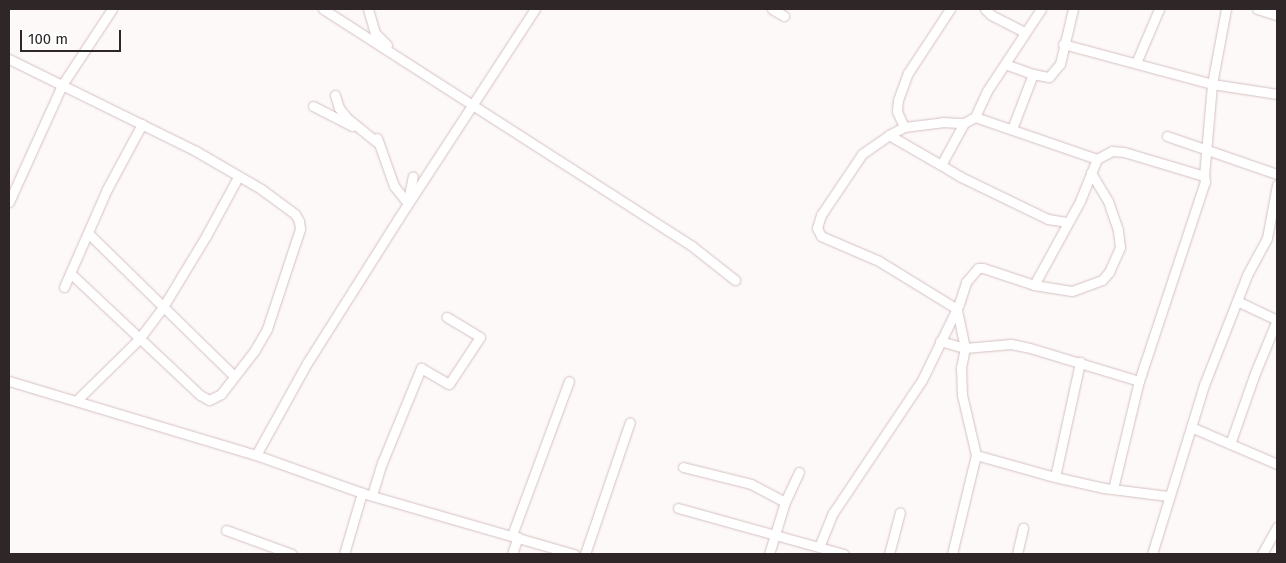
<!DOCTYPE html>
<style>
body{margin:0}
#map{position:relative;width:1286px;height:563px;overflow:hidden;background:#fdf9f9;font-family:"Fira Sans",sans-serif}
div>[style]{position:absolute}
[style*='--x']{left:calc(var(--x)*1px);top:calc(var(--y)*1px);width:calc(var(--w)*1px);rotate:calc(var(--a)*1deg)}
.roads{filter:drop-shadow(0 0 1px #d6c0c0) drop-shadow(0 0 1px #d6c0c0)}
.minor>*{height:9px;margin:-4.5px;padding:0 4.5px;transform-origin:4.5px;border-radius:4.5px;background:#fff}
span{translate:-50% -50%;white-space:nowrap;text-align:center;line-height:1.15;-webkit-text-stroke:5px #fff;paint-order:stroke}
.frame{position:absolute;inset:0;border:10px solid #2f2727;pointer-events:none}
.scale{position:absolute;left:20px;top:30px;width:101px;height:22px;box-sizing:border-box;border:2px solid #2f2727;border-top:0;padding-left:6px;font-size:15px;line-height:18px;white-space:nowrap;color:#2f2727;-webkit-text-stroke:4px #fff;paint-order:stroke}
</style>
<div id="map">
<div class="roads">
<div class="minor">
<div style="--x:323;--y:9;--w:439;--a:32.7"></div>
<div style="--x:692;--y:246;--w:55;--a:38.3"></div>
<div style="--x:368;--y:9;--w:25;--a:74"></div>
<div style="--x:375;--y:33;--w:17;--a:45"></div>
<div style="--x:772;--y:9;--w:14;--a:30"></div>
<div style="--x:985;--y:9;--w:8;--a:45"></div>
<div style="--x:991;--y:15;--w:38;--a:27"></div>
<div style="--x:1041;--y:9;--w:98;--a:123.4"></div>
<div style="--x:987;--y:91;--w:29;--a:115"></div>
<div style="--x:975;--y:117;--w:13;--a:151"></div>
<div style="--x:964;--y:123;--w:48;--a:118.7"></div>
<div style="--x:941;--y:165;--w:23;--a:31"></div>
<div style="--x:961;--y:177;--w:97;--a:25.8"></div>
<div style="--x:1048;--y:219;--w:20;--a:9"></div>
<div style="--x:1257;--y:9;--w:21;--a:17"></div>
<div style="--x:1063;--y:44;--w:154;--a:15"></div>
<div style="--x:1212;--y:84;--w:66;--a:8.7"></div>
<div style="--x:9;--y:59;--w:206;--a:26.2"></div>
<div style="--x:194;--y:150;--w:78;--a:30.2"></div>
<div style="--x:261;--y:189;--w:42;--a:36.3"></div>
<div style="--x:295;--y:214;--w:8;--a:60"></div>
<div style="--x:299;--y:221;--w:8;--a:83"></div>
<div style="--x:300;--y:229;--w:105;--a:108.3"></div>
<div style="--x:267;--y:329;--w:24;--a:120"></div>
<div style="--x:255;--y:350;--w:56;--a:127.7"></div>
<div style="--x:221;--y:394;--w:13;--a:153"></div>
<div style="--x:209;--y:400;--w:10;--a:-151"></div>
<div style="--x:200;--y:395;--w:177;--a:-136.8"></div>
<div style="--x:1136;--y:63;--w:59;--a:-66.9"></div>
<div style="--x:1005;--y:64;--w:30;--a:20"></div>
<div style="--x:1033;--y:74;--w:16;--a:11"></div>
<div style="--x:1049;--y:77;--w:17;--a:-50"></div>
<div style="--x:1060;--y:64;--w:57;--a:-76.7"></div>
<div style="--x:335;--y:95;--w:14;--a:73"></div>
<div style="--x:339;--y:108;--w:13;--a:51"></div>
<div style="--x:347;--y:118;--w:41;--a:39.1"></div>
<div style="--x:313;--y:106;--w:44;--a:27.1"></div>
<div style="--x:975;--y:117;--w:129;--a:19"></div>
<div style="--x:904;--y:127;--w:17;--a:-114"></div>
<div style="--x:897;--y:111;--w:11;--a:-85"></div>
<div style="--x:898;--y:100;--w:29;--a:-70"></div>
<div style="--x:908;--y:73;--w:77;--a:-56.7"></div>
<div style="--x:1012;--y:129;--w:59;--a:-69.1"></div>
<div style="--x:889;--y:135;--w:60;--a:30"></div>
<div style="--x:1167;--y:136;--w:116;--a:19.1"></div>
<div style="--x:377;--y:138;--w:51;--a:70.5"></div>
<div style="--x:394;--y:186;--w:22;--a:51"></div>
<div style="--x:408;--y:201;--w:25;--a:-79"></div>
<div style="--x:9;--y:202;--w:128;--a:-65.6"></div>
<div style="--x:62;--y:85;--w:91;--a:-56.7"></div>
<div style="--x:88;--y:233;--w:204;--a:44.4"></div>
<div style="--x:1034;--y:285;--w:96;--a:-61.3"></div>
<div style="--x:1080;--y:201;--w:45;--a:-68"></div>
<div style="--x:1097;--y:159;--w:17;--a:-28"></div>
<div style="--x:1112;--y:151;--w:12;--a:5"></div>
<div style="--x:1124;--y:152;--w:84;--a:16.7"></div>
<div style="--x:64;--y:287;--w:107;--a:-66.3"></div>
<div style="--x:107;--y:189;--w:74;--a:-61.7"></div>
<div style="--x:1237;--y:301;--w:44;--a:25.4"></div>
<div style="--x:940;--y:341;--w:26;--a:16"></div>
<div style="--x:965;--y:348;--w:46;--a:-5"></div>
<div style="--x:1011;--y:344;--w:19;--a:12"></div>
<div style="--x:1030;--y:348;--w:114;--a:16.8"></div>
<div style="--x:9;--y:381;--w:258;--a:16.7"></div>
<div style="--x:256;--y:455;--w:113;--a:19.7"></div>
<div style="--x:362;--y:493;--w:221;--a:16.1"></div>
<div style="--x:77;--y:400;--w:87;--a:-44.5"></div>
<div style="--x:139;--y:339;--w:40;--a:-53"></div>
<div style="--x:163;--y:307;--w:83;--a:-58.8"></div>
<div style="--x:206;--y:236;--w:67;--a:-61.5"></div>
<div style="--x:1191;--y:427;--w:94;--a:23.3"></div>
<div style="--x:1230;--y:444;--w:75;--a:-70.6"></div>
<div style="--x:1255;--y:373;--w:57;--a:-67.5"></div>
<div style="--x:256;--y:455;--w:105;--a:-61"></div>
<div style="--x:307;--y:363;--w:170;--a:-57.7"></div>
<div style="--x:398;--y:219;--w:251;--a:-56.9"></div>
<div style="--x:976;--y:455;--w:82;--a:15.6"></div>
<div style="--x:1055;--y:477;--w:50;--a:12.7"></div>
<div style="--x:1104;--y:488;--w:64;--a:7.1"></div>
<div style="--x:683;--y:467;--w:70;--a:14"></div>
<div style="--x:751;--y:484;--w:38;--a:28"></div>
<div style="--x:1055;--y:477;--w:118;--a:-77.7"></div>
<div style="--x:1113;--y:489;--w:111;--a:-76.5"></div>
<div style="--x:1139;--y:381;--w:210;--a:-71.7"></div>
<div style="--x:1205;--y:182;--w:6;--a:-99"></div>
<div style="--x:1204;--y:176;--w:92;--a:-85"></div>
<div style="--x:1212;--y:84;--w:76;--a:-79.4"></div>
<div style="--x:372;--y:495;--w:34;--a:-73"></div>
<div style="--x:382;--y:463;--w:103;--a:-67.7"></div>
<div style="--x:421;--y:368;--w:32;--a:30"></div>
<div style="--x:449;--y:384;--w:56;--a:-56.6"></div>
<div style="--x:480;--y:337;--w:39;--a:-149"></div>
<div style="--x:678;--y:508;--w:172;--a:15.5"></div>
<div style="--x:226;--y:530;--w:70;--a:20"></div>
<div style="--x:512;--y:535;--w:164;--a:-69.7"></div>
<div style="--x:819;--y:547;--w:37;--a:-68"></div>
<div style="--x:833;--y:513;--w:160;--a:-56.2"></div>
<div style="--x:922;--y:380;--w:85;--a:-64"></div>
<div style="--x:959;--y:304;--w:23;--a:-72"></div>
<div style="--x:966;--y:282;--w:18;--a:-49"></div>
<div style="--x:978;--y:268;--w:5;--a:0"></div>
<div style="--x:983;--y:268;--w:54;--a:18.4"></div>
<div style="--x:1034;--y:285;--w:38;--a:9"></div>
<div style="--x:1072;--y:291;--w:32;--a:-20"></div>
<div style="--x:1102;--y:280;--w:11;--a:-49"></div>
<div style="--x:1109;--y:272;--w:27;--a:-66"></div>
<div style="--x:1120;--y:247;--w:17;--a:-97"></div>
<div style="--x:1118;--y:230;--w:31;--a:-109"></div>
<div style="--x:1108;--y:201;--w:33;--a:-121"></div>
<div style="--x:344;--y:554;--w:64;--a:-73.6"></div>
<div style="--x:512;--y:554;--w:18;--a:-71"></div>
<div style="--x:585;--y:554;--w:139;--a:-71.2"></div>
<div style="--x:769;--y:554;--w:54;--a:-72.9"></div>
<div style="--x:785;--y:502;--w:33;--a:-65"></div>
<div style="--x:889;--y:554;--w:43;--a:-75.3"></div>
<div style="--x:952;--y:554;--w:102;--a:-76.4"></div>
<div style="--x:976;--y:455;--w:62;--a:-103.1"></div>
<div style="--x:962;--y:395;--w:27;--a:-92"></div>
<div style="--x:961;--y:368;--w:20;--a:-79"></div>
<div style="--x:965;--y:348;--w:40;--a:-102"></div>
<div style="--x:957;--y:309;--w:92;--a:-148.4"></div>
<div style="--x:879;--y:261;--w:63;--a:-156.7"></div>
<div style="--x:821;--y:236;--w:9;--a:-117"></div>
<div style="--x:817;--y:228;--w:14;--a:-73"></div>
<div style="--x:821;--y:215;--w:73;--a:-56.1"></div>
<div style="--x:862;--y:154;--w:33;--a:-35"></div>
<div style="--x:889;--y:135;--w:17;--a:-28"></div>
<div style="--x:904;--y:127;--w:38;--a:-7"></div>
<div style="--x:942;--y:122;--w:22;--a:3"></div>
<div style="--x:1017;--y:554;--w:27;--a:-77"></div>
<div style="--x:1152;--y:554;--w:177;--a:-72.9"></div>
<div style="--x:1204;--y:385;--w:118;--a:-68.6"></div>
<div style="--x:1247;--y:275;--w:42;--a:-61.6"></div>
<div style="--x:1267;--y:238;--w:54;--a:-79.3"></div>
<div style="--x:1262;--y:554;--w:31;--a:-61"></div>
</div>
</div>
<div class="frame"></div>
<div class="scale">100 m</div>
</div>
